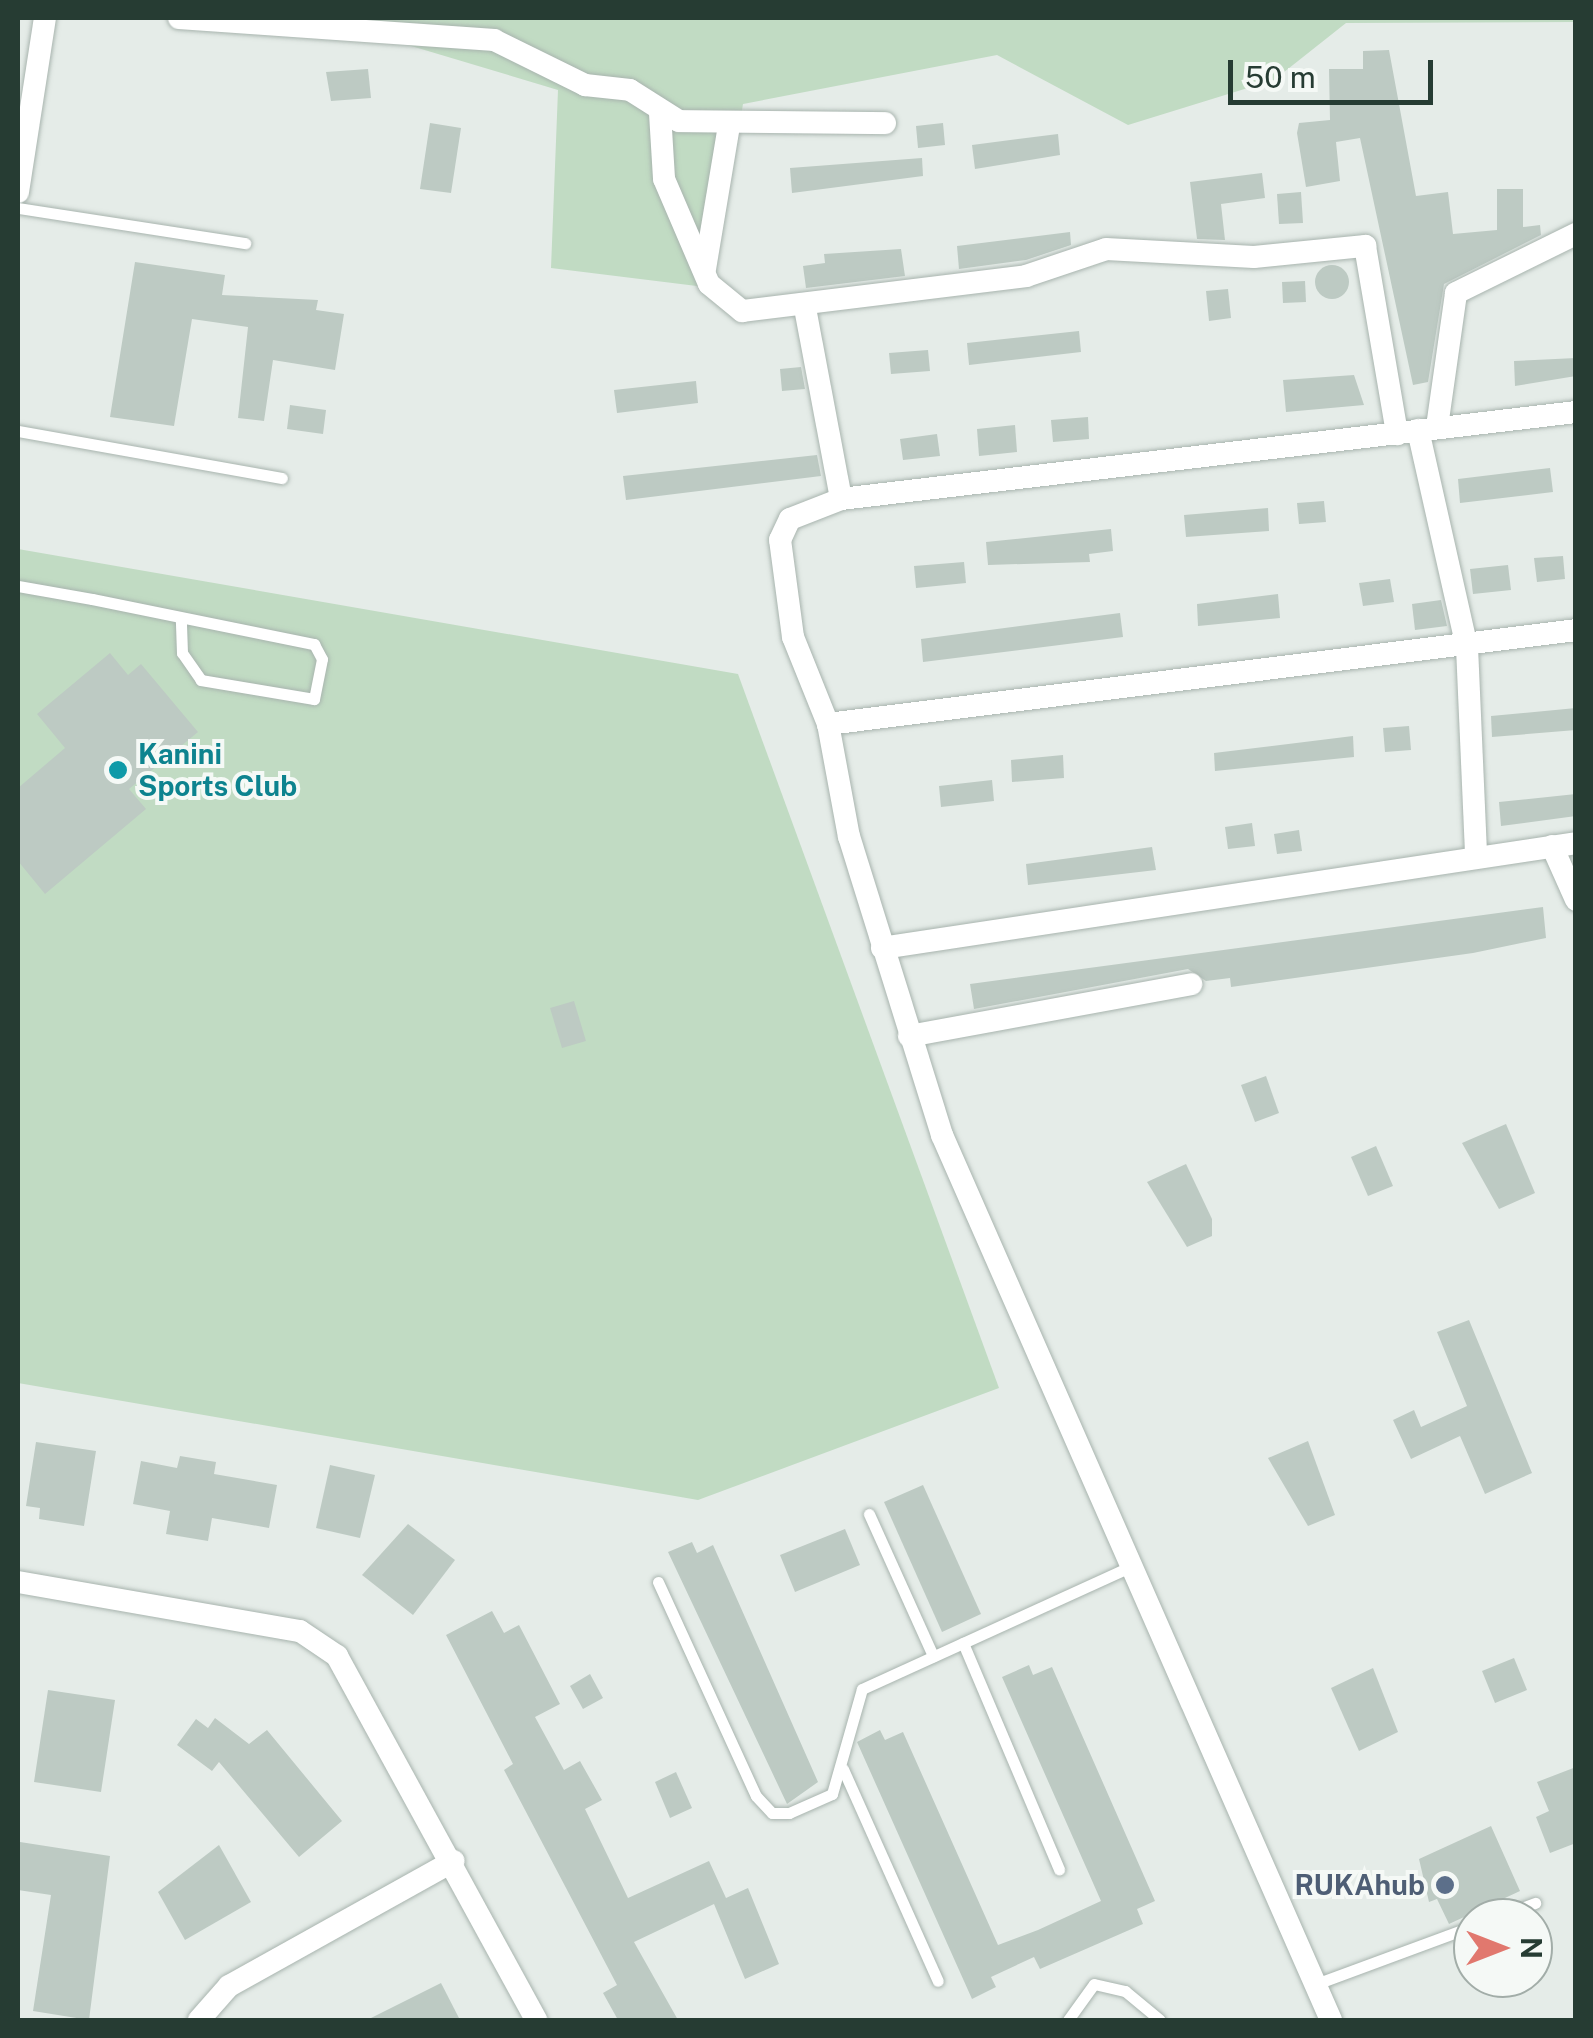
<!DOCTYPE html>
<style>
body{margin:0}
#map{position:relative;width:1593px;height:2038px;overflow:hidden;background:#e5ece8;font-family:"Public Sans",sans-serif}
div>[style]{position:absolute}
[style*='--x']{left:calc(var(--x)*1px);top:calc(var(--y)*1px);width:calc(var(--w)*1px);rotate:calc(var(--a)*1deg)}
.green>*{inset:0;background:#c1dbc3}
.building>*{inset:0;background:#bdcac3}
.round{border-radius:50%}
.roads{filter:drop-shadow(0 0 2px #a8b4ae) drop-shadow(0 0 2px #a8b4ae)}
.lane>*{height:11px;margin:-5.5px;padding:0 5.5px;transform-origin:5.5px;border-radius:5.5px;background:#fff}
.street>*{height:22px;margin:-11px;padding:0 11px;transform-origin:11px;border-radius:11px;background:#fff}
.dots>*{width:28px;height:28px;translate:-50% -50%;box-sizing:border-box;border:5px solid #f5f9f6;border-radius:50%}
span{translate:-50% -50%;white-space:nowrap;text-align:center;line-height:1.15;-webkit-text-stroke:8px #f5f9f6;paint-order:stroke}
.culture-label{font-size:28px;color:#0d838f;font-weight:700}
.left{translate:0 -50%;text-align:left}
.service-label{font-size:28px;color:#4e5e75;font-weight:700}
.right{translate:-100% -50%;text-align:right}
.frame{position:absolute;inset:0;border:20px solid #263c33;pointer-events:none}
.north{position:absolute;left:1453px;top:1898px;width:100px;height:100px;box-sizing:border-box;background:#f5f9f6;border:2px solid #a2ada8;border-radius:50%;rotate:90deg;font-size:28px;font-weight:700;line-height:40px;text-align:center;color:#263c33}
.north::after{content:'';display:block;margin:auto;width:35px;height:45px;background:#e1786e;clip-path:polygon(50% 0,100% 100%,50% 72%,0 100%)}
.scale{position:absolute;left:1228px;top:60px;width:205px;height:45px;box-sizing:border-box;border:5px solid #263c33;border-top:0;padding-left:12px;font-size:30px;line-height:35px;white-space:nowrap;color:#263c33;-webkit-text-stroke:8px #f5f9f6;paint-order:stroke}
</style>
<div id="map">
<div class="green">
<div style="clip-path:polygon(357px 18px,1575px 18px,1576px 22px,1346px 23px,1274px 80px,1128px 125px,997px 55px,743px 104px,713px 288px,551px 268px,558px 90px,361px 31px)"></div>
<div style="clip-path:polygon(18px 549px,738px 674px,999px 1388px,698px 1500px,18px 1383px)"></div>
</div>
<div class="building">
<div style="clip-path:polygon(1389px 50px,1416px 196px,1448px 192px,1453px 234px,1497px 230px,1497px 189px,1523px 189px,1523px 227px,1540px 225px,1541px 235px,1444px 284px,1428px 382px,1413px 385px,1360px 138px,1336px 142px,1340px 181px,1306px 187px,1297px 133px,1299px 123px,1330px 120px,1329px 69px,1363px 69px,1363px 51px)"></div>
<div style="clip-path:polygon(368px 69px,371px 98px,331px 101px,326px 72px)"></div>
<div style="clip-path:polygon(430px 123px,461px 128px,451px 193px,420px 189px)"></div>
<div style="clip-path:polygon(943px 123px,945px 145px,918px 148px,916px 126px)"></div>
<div style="clip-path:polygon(1058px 134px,1060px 155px,975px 169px,972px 145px)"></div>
<div style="clip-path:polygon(922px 158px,923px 176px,792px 193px,790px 168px)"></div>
<div style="clip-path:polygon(1262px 173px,1265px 198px,1221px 204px,1225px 240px,1197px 239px,1190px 182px)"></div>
<div style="clip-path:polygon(1301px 192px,1303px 223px,1279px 224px,1277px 194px)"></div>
<div style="clip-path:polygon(1070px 232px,1071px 245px,1026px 260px,959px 269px,957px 246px)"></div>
<div style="clip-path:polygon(901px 249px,905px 276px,806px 288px,803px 266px,825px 263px,824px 254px)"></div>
<div style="clip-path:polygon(135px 262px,225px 275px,222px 295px,318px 300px,316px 310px,344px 314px,335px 370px,273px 360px,264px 421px,238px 418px,248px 327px,192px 319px,174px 426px,110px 417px)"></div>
<div class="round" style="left:1315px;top:265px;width:34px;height:34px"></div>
<div style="clip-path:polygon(1305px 281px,1306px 302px,1283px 303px,1282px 282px)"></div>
<div style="clip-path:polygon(1228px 289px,1231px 318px,1209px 321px,1206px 291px)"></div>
<div style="clip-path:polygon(1079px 331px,1081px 352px,969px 365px,967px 343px)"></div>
<div style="clip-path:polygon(928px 350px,930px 371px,891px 374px,889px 353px)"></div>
<div style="clip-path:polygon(1576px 358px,1576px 376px,1515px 386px,1514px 361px)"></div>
<div style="clip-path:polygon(801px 367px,805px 389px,782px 391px,780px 369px)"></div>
<div style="clip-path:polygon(1354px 375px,1364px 405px,1286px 412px,1283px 380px)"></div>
<div style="clip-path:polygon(696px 381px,698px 403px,617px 413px,614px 390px)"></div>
<div style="clip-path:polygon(290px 405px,326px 410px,323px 434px,287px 429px)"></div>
<div style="clip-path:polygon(1088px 417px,1089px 439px,1053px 442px,1051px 420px)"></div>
<div style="clip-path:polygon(1015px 425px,1017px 452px,979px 456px,977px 429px)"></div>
<div style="clip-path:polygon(937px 434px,940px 456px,903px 460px,900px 439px)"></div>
<div style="clip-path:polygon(817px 455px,821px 476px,626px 500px,623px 476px)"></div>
<div style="clip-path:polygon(1550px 468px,1553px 492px,1460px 503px,1458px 479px)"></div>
<div style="clip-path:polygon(1324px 501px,1326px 522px,1299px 524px,1297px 503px)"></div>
<div style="clip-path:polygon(1268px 508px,1269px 531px,1186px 537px,1184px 515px)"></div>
<div style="clip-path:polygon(1111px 529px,1113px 551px,1089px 554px,1090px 562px,988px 565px,986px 542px)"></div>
<div style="clip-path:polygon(1563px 556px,1565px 579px,1537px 582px,1534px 558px)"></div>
<div style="clip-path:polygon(964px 562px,966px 583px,916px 588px,914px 566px)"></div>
<div style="clip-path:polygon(1508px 565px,1511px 590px,1473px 594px,1470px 569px)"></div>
<div style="clip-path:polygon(1390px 579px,1394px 602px,1363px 606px,1359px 583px)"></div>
<div style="clip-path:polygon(1278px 594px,1280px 618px,1198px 626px,1197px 604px)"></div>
<div style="clip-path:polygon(1441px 600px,1447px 626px,1415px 630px,1412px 604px)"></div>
<div style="clip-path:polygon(1120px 613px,1123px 637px,923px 662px,921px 639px)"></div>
<div style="clip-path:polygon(110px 653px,128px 675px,141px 664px,198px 732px,129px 789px,146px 809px,45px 894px,18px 861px,18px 788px,65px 748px,37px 714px)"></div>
<div style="clip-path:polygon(1576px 708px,1576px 730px,1492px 737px,1491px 716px)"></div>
<div style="clip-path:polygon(1409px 726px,1411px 750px,1385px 752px,1383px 728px)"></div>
<div style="clip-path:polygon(1353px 736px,1354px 757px,1215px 771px,1214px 753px)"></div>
<div style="clip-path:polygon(1063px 755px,1064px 778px,1012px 782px,1011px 760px)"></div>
<div style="clip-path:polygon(992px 780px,994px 801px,941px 807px,939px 786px)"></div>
<div style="clip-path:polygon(1576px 794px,1576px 816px,1501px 826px,1499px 802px)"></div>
<div style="clip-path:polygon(1252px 823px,1255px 846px,1228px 849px,1225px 827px)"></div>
<div style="clip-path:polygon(1299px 830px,1302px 851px,1277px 854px,1274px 834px)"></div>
<div style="clip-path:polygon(1152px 847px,1156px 870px,1028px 885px,1026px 864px)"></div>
<div style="clip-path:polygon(1543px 907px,1546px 938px,1473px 953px,1231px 987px,1230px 978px,1206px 981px,1188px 969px,974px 1009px,970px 984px)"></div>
<div style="clip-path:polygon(574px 1001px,586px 1041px,562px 1048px,550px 1008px)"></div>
<div style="clip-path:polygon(1266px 1076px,1279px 1113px,1255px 1122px,1241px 1085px)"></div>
<div style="clip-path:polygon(1506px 1124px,1535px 1193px,1499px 1209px,1462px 1143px)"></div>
<div style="clip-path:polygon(1376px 1146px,1393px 1186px,1368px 1196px,1351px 1157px)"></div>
<div style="clip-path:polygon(1186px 1164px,1212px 1219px,1212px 1236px,1187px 1247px,1147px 1182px)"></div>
<div style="clip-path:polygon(1469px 1320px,1532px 1473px,1485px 1494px,1460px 1436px,1411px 1459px,1393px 1420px,1414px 1410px,1421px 1427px,1467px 1406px,1437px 1332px)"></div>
<div style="clip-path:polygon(1308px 1441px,1335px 1515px,1308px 1526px,1268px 1458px)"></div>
<div style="clip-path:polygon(36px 1442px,96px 1451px,84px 1526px,39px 1519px,40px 1508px,26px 1506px)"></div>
<div style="clip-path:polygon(180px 1456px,216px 1462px,214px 1474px,277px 1485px,269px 1528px,212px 1518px,208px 1541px,166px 1534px,170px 1511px,133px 1504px,141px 1461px,177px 1468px)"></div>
<div style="clip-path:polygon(330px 1465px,375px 1475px,360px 1538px,316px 1528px)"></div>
<div style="clip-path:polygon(923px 1485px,981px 1614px,942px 1632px,884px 1502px)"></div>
<div style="clip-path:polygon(408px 1524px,455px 1560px,413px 1615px,362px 1575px)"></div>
<div style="clip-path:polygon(845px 1529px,860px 1565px,795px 1592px,780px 1555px)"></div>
<div style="clip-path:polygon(692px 1542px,697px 1553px,713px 1545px,818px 1782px,787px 1804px,668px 1552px)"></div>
<div style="clip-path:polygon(492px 1611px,504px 1633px,519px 1625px,560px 1704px,535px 1717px,564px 1770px,580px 1761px,602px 1800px,585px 1809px,628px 1898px,709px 1861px,726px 1898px,748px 1888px,779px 1964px,745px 1979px,714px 1904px,634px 1942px,678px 2020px,618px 2020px,603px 1993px,617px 1985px,504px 1770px,513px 1764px,446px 1635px)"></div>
<div style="clip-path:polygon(1514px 1658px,1527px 1690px,1495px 1703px,1482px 1671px)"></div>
<div style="clip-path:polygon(1029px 1665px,1033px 1675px,1052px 1667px,1155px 1901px,1137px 1909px,1143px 1924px,1040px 1969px,1034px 1957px,991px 1977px,996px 1987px,972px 1999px,857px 1742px,880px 1730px,885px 1740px,903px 1732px,998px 1945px,1038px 1930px,1101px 1901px,1002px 1677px)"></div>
<div style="clip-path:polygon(1373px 1668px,1398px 1732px,1359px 1751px,1331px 1688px)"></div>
<div style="clip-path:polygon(590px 1674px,603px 1698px,583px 1709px,570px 1686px)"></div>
<div style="clip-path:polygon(48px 1690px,115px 1700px,101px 1792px,34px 1782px)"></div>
<div style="clip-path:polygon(215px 1718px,249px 1744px,267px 1730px,342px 1821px,299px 1857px,219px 1762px,212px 1771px,177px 1745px,196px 1719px,208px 1728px)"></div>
<div style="clip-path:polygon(1576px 1767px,1576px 1843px,1550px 1853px,1536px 1817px,1549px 1811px,1537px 1782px)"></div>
<div style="clip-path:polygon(676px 1772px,692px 1808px,670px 1818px,655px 1782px)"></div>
<div style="clip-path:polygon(1491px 1826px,1520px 1891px,1449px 1924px,1437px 1899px,1429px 1902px,1419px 1859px)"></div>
<div style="clip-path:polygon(20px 1842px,110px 1856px,89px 2020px,33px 2011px,51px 1895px,18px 1890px)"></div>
<div style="clip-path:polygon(219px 1845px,251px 1902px,185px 1940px,158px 1892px)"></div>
<div style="clip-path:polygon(441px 1983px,460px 2020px,367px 2020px)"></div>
</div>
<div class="roads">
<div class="lane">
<div style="--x:18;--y:208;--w:230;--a:8.8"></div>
<div style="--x:18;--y:431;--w:268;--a:10.1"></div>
<div style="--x:18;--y:586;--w:75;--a:10"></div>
<div style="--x:92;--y:599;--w:227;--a:11.5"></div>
<div style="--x:314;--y:644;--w:17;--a:62"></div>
<div style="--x:322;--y:659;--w:41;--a:101.3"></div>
<div style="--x:314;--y:699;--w:115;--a:-170.5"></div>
<div style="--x:201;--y:680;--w:33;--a:-125"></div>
<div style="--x:182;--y:653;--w:35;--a:-92"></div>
<div style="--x:869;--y:1514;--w:156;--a:65.7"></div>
<div style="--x:658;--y:1582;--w:235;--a:65.4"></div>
<div style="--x:756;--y:1796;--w:23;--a:47"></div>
<div style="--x:772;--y:1813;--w:17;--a:0"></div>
<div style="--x:789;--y:1813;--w:47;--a:-23.8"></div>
<div style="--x:832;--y:1794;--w:109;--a:-74.1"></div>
<div style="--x:862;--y:1689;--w:292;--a:-24.5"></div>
<div style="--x:963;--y:1643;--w:246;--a:67"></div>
<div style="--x:843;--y:1769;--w:232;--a:65.9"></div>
<div style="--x:1495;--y:1918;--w:43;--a:-20.6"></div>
<div style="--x:1316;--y:1984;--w:167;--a:-20.3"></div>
<div style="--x:1068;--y:2020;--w:44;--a:-54.2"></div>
<div style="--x:1094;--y:1984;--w:32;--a:13"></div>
<div style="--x:1125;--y:1991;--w:45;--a:39.6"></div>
</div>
<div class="street">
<div style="--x:179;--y:18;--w:316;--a:4"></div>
<div style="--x:494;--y:40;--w:102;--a:26.3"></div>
<div style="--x:585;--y:85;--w:45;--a:6.3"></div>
<div style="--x:630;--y:90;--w:58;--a:32.3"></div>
<div style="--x:679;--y:121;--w:206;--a:0.6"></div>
<div style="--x:660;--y:113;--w:66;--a:86.5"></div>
<div style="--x:664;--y:179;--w:114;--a:66.8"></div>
<div style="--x:709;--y:284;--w:43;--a:39.3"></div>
<div style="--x:742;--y:311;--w:286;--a:-7"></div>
<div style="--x:1026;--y:276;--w:84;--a:-18.6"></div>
<div style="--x:1106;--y:249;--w:148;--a:3.1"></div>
<div style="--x:1254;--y:257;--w:112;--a:-5.7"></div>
<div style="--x:1365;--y:246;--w:191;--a:80.3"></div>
<div style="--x:18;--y:192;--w:176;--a:-81.2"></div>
<div style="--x:705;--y:269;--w:146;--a:-80.5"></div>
<div style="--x:805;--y:308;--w:194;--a:79.3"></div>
<div style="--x:1437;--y:427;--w:135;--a:-81.9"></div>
<div style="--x:1456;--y:293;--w:134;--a:-26.2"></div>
<div style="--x:1418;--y:430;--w:222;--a:77.3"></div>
<div style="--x:1467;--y:647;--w:208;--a:87.5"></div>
<div style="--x:828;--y:724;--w:754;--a:-7.16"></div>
<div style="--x:1552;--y:846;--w:59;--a:66"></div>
<div style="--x:882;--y:948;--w:702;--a:-8.6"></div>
<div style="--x:909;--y:1036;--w:287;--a:-10.4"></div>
<div style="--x:18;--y:1582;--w:286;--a:9.9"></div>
<div style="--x:300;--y:1631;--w:45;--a:34"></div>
<div style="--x:337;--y:1656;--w:415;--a:61.3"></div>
<div style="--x:199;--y:2020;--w:45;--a:-48.6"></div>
<div style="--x:229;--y:1986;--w:257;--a:-29.1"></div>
<div style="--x:1331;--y:2020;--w:967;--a:-113.73"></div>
<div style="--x:942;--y:1135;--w:312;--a:-107.3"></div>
<div style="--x:849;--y:837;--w:115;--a:-100.5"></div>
<div style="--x:828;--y:724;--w:94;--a:-111.9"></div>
<div style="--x:793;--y:637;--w:98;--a:-97.6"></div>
<div style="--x:780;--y:540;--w:23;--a:-65"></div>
<div style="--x:790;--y:519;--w:55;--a:-21.4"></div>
<div style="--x:841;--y:499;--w:740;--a:-6.75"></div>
</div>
</div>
<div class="dots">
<div style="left:118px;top:770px;background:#0f9aa8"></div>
<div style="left:1445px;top:1885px;background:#5c6f8a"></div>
</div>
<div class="culture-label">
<span class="left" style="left:138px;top:770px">Kanini<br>Sports Club</span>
</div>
<div class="service-label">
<span class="right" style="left:1425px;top:1885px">RUKAhub</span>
</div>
<div class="frame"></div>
<div class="north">N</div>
<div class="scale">50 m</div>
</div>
